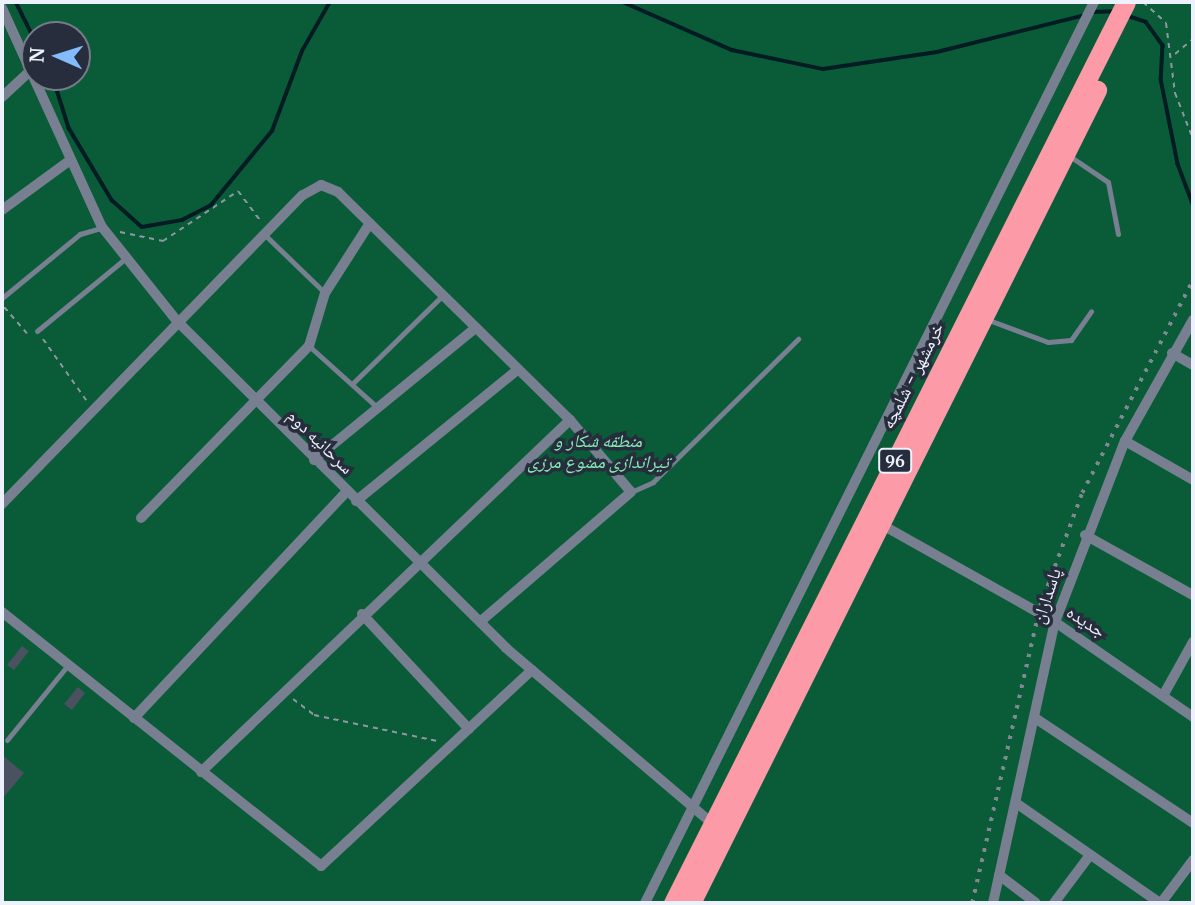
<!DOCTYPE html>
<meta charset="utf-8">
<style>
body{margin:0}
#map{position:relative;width:1195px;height:905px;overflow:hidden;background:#272d3c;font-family:Merriweather,"Noto Naskh Arabic",serif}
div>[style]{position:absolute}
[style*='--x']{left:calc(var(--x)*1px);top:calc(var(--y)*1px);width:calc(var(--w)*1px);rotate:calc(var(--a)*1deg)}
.green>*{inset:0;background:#0a5c39}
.stream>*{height:3.5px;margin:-1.75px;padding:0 1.75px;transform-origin:1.75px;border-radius:1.75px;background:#001b21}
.building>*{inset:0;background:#4a5161}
.path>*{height:2px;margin-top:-1px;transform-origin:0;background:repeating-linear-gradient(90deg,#9096a2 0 5px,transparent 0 10px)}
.lane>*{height:5px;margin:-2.5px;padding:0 2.5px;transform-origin:2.5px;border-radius:2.5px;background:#787f91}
.street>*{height:10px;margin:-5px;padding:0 5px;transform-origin:5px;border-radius:5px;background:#787f91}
.highway>*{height:19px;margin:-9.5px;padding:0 9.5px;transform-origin:9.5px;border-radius:9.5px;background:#fc9ba7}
.rail>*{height:3.5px;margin-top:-1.75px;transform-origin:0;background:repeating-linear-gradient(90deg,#828794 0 3.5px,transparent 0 10.5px)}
span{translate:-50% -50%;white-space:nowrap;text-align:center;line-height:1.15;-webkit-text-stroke:7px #272d3c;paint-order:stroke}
.shield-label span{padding:2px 5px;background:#272d3c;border:2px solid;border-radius:5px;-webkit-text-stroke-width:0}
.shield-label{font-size:16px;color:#ecf1fb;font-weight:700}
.street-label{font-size:18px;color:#ecf1fb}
.park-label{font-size:18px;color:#84edb4;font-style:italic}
.frame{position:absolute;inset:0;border:4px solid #ecf1fb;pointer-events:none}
.north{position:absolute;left:21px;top:21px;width:70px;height:70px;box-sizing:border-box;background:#272d3c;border:2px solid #767b88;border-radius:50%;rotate:273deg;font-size:19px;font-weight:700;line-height:28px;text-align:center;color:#ecf1fb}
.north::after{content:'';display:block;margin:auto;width:24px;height:32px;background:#84bcfb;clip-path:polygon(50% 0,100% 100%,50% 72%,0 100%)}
</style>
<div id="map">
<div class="green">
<div style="clip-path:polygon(evenodd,2px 2px,1193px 2px,1193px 903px,2px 903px,2px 2px,35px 35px,77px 35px,77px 77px,35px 77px,35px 35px)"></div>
</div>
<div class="stream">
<div style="--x:16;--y:2;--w:42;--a:63.4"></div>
<div style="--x:623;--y:2;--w:119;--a:23.8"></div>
<div style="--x:732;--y:50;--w:93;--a:11.8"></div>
<div style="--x:823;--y:69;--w:115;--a:-8.5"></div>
<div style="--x:937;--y:52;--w:153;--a:-14"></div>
<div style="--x:1092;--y:12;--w:23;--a:-2"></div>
<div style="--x:1125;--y:15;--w:22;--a:18"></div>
<div style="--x:1146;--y:22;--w:29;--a:54"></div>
<div style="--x:1163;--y:45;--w:34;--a:93"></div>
<div style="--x:1161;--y:79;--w:87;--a:78.7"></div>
<div style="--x:1178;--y:164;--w:43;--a:69.4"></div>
<div style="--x:53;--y:77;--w:53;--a:72.6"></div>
<div style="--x:69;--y:128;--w:84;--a:59.2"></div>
<div style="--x:112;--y:200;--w:40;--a:42"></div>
<div style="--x:142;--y:227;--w:41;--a:-9.9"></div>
<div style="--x:182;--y:220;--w:33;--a:-27"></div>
<div style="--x:211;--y:205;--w:96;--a:-50.5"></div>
<div style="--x:272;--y:131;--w:85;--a:-69.4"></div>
<div style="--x:302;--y:51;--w:56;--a:-60.3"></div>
</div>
<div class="building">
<div style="clip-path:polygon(22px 646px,29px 651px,14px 670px,7px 665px)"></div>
<div style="clip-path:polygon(78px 687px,85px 693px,72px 710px,64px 704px)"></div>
<div style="clip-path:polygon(2px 755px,24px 773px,2px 799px)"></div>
</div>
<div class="path">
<div style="--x:1143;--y:2;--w:31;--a:42"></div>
<div style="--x:1166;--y:23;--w:71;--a:82.7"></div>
<div style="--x:1175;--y:93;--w:49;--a:68.6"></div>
<div style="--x:1175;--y:54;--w:23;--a:-40"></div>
<div style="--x:120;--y:232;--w:44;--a:11.8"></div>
<div style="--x:163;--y:241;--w:90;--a:-33.7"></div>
<div style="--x:238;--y:191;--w:38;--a:53"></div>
<div style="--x:4;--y:307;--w:35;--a:49"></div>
<div style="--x:43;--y:339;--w:75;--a:54.8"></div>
<div style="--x:293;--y:699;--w:26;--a:37"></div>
<div style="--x:314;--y:715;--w:126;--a:11.9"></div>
</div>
<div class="lane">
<div style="--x:1068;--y:155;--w:48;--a:34"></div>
<div style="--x:1108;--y:182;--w:53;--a:79.1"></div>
<div style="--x:266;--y:236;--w:82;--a:44"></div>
<div style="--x:2;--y:298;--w:101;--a:-39.4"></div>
<div style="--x:80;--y:234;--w:22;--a:-16"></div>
<div style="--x:986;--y:319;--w:66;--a:20.4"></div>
<div style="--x:1048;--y:342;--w:23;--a:-5"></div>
<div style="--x:1071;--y:340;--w:35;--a:-55"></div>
<div style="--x:37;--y:331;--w:115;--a:-39.4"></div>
<div style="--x:309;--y:346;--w:91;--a:41.9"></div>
<div style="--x:352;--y:384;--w:126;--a:-44.4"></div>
<div style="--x:631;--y:492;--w:24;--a:-24"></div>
<div style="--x:653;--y:482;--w:204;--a:-44.6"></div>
<div style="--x:7;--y:740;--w:97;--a:-50.9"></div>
</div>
<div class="street">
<div style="--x:2;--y:8;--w:241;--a:65.5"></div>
<div style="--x:102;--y:227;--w:120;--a:51.4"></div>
<div style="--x:177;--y:321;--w:464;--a:44.8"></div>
<div style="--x:506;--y:648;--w:272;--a:40.4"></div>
<div style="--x:2;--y:97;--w:34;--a:-43"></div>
<div style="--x:2;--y:210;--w:83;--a:-36.2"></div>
<div style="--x:1172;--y:353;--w:24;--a:30"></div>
<div style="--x:1125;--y:441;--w:78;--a:29.8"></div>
<div style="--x:314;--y:460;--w:208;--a:-39.3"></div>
<div style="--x:356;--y:501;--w:208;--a:-39.1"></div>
<div style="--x:2;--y:504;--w:431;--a:-45.8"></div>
<div style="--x:303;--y:195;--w:21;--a:-29"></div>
<div style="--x:321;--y:185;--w:18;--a:22"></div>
<div style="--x:338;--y:192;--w:325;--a:44.5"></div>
<div style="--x:570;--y:420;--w:94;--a:49.7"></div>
<div style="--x:631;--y:492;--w:199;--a:139.3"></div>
<div style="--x:141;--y:518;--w:240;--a:-45.7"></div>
<div style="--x:309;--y:346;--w:55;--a:-73.2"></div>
<div style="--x:325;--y:293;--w:83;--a:-57.3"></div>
<div style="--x:877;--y:522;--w:204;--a:29.3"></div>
<div style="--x:1055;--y:622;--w:168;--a:34.5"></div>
<div style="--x:1085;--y:535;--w:124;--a:29.1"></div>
<div style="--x:2;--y:612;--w:408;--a:38.5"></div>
<div style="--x:321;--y:866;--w:288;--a:-42.9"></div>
<div style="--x:362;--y:614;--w:157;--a:47.1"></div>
<div style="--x:1164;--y:694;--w:60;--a:-60.9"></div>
<div style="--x:134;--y:718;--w:310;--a:-46.8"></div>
<div style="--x:1035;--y:718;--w:190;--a:33.6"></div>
<div style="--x:201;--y:772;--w:510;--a:-43.65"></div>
<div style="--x:1016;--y:803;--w:175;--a:34.8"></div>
<div style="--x:999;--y:875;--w:46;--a:37.1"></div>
<div style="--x:645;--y:903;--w:1007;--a:-63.51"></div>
<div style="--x:993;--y:903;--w:288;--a:-77.6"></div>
<div style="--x:1055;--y:622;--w:194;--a:-68.9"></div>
<div style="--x:1125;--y:441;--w:139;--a:-60.7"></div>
<div style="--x:1054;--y:903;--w:60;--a:-53.1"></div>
<div style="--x:1161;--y:903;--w:54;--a:-53.3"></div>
</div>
<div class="highway">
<div style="--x:673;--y:903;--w:1008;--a:-63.31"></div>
<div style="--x:691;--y:903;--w:909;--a:-63.46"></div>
</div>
<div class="rail">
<div style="--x:972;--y:903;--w:305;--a:-77.1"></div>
<div style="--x:1040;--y:606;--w:121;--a:-69.6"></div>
<div style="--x:1082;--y:493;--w:240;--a:-62.5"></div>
</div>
<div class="shield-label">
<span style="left:895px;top:461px">96</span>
</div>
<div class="street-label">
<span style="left:913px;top:376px;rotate:-63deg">خرمشهر - شلمچه</span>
<span style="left:320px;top:442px;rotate:44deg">سرحانیه دوم</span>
<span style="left:1047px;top:596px;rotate:-72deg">پاسداران</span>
<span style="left:1086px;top:622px;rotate:33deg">جدیده</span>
</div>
<div class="park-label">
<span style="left:598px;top:452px">منطقه شکار و<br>تیراندازی ممنوع مرزی</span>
</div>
<div class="frame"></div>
<div class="north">N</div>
</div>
